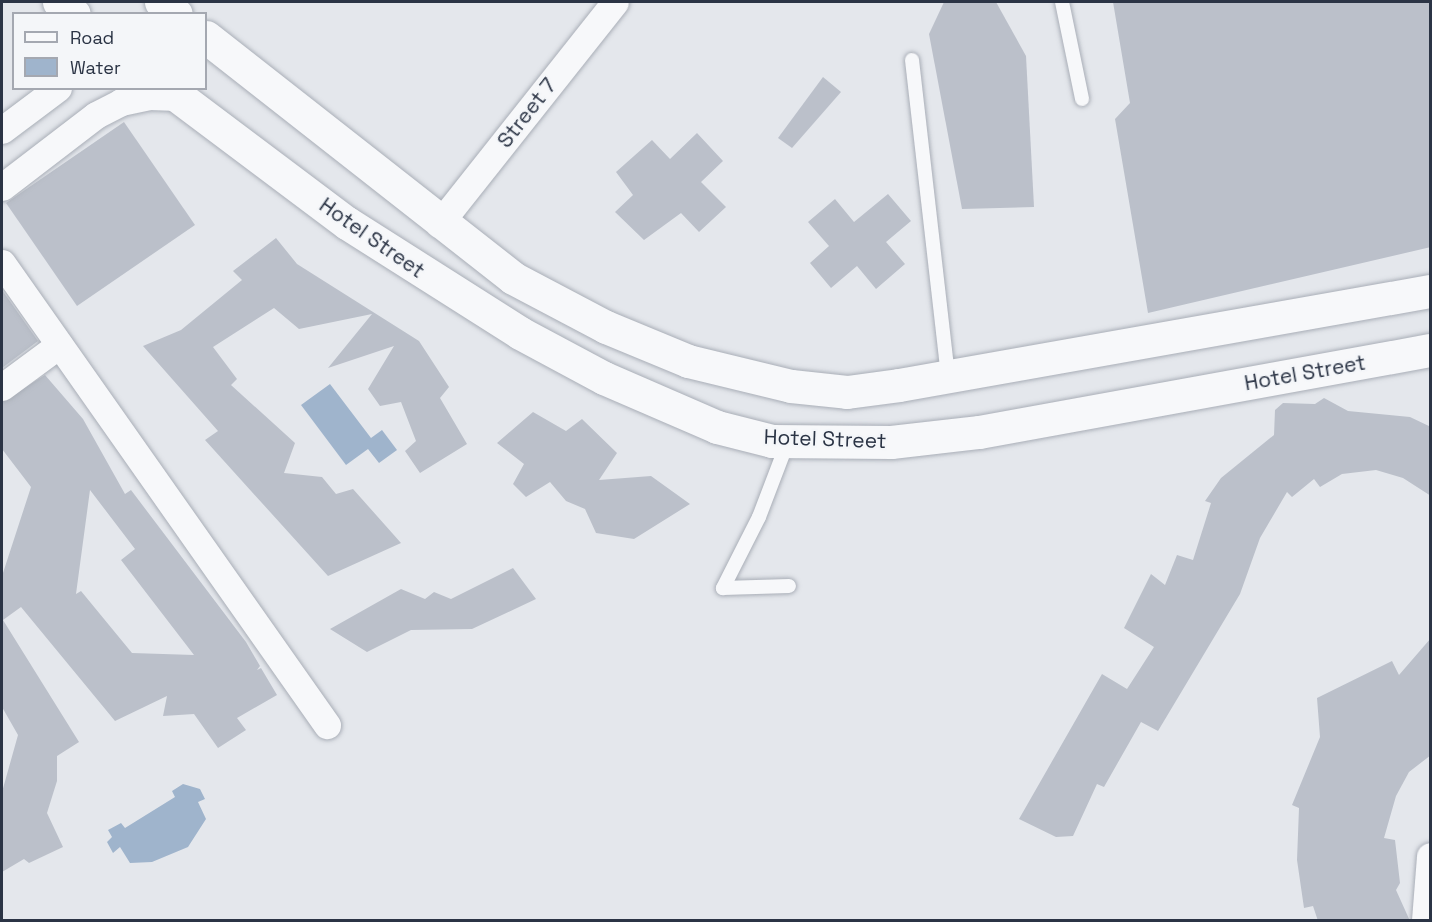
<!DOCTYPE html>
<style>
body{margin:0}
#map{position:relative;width:1432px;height:922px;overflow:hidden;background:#e4e7ec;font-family:"Space Grotesk",sans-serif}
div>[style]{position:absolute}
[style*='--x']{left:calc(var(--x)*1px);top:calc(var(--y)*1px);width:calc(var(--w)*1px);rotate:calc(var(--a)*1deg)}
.water>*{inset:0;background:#9fb4cc}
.building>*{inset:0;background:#bbc0ca}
.roads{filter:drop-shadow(0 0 2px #a9aeb7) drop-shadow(0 0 2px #a9aeb7)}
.service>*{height:14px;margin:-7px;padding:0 7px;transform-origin:7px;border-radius:7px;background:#f7f8fa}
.minor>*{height:27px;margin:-13.5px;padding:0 13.5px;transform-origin:13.5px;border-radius:13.5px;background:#f7f8fa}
.tertiary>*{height:33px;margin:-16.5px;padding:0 16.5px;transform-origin:16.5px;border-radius:16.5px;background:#f7f8fa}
span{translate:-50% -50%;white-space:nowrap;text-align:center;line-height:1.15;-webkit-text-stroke:4.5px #f4f6f9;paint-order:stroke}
.street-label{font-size:21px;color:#2b3445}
.frame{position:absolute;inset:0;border:3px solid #2b3445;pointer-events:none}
.legend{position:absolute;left:12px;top:12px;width:195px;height:78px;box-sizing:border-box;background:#f4f6f9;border:2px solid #a4a8b1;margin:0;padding:8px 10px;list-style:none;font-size:18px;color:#2b3445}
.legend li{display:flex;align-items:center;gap:12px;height:30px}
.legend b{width:30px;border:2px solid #a4a8b1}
</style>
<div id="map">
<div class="water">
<div style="clip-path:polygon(330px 384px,371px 438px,382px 430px,397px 450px,379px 463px,368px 449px,346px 465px,301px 405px)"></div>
<div style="clip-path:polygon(183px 784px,200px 789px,205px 799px,198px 802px,206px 819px,188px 847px,152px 862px,130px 863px,120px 847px,113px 853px,107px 842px,112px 837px,108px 830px,121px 823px,125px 828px,175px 797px,172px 791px)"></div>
</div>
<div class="building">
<div style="clip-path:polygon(944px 2px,996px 2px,1026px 56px,1034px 207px,962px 209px,929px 34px)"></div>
<div style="clip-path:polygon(1113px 2px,1431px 2px,1431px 247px,1148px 313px,1115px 119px,1130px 103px)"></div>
<div style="clip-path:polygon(823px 77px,841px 92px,792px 148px,778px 138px)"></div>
<div style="clip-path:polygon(124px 122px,195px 225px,77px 306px,6px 203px)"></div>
<div style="clip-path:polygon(697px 133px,723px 161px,701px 182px,726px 207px,699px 232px,681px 213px,644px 240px,615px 212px,633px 195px,616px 172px,652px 140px,670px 159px)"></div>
<div style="clip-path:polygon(888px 194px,911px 221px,886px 242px,905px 264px,876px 289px,857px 266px,831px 288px,810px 263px,829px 246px,808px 222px,835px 199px,854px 222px)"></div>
<div style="clip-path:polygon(276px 238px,297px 264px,419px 341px,449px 387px,440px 398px,467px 444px,420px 473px,405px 451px,416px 441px,401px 402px,380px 406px,368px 389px,394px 346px,328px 368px,372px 314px,299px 329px,274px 308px,213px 347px,237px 379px,231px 385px,295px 443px,284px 473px,322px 477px,336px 494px,353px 489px,401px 543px,328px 576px,205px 440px,218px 431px,143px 346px,181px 330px,242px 280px,233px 271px)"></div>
<div style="clip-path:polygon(2px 290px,38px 341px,2px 368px)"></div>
<div style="clip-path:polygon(evenodd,45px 375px,83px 419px,125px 494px,131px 490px,246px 642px,260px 666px,257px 670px,261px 668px,277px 695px,237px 718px,246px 730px,218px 748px,194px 714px,163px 716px,167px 696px,115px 721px,21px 607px,3px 620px,79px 742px,57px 756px,57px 781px,47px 813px,63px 847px,29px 863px,24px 859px,2px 872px,2px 792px,18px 735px,2px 707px,2px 576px,31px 487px,2px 449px,2px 402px,45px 375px,90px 490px,135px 549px,121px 560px,194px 655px,132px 653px,81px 591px,76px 594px,90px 490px)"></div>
<div style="clip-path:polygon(1324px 398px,1348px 411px,1410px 417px,1431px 427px,1431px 496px,1403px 478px,1376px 470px,1342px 474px,1320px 487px,1314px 479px,1292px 497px,1287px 492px,1260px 538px,1240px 594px,1158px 731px,1141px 722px,1104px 787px,1097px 784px,1073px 836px,1056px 837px,1019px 819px,1102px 674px,1127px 689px,1154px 647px,1124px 628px,1151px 574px,1165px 585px,1177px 555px,1193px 560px,1211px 503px,1205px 501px,1221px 478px,1274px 435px,1275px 410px,1283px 403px,1315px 404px)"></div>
<div style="clip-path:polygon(533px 412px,566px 431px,582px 419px,617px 453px,599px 480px,651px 476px,690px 504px,634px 539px,596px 533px,585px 509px,566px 501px,550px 482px,526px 497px,513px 484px,524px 464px,497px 443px)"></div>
<div style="clip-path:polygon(513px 568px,536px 599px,472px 629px,411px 630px,367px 652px,330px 629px,401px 589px,425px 599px,434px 592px,451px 599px)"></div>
<div style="clip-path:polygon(1431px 638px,1431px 755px,1409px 772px,1396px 796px,1384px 838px,1395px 840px,1400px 883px,1396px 890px,1410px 921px,1318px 921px,1313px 906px,1304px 908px,1297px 860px,1299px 808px,1292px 805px,1320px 737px,1317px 698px,1392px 661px,1399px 675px)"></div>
</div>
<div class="roads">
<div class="service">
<div style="--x:1062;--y:2;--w:99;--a:78.3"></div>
<div style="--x:912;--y:60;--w:319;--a:83.5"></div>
<div style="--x:788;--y:441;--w:81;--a:110.9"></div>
<div style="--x:759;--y:517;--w:80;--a:116.9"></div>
<div style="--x:723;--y:588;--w:66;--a:-1.7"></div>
</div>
<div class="minor">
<div style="--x:2;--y:130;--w:70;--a:-36.9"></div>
<div style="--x:2;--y:187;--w:118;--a:-37.5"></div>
<div style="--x:96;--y:115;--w:28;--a:-27"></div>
<div style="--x:121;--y:102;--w:29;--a:-12"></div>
<div style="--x:149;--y:96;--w:29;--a:2"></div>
<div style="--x:439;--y:224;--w:283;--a:-51.6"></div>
<div style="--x:2;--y:263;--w:565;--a:54.88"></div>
<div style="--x:2;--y:387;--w:71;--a:-36.4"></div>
<div style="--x:1425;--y:920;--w:64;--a:-85.5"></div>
</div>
<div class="tertiary">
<div style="--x:59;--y:2;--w:19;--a:39"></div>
<div style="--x:161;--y:2;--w:19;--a:39"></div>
<div style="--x:206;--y:37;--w:390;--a:38.1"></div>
<div style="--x:513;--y:278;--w:105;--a:27.8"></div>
<div style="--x:606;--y:327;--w:89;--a:22.5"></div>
<div style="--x:688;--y:361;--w:106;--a:13.6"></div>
<div style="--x:791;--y:386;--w:56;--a:6.1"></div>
<div style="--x:847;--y:392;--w:52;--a:-7.7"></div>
<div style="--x:899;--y:385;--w:539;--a:-10.04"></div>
<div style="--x:167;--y:88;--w:225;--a:36.9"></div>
<div style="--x:347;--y:223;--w:205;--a:32.4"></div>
<div style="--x:520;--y:333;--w:95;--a:28.2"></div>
<div style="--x:604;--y:378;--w:123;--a:23.4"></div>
<div style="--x:717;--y:427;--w:57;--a:14.3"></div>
<div style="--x:772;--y:441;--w:119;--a:0.5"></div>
<div style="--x:891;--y:442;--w:89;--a:-6.5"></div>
<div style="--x:979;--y:432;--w:458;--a:-10.3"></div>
</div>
</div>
<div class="street-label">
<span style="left:527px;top:113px;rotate:-52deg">Street 7</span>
<span style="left:372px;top:238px;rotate:35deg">Hotel Street</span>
<span style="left:1305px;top:373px;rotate:-10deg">Hotel Street</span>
<span style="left:825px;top:439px;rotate:2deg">Hotel Street</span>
</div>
<div class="frame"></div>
<ul class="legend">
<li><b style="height:8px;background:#f7f8fa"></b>Road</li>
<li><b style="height:16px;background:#9fb4cc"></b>Water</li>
</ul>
</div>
